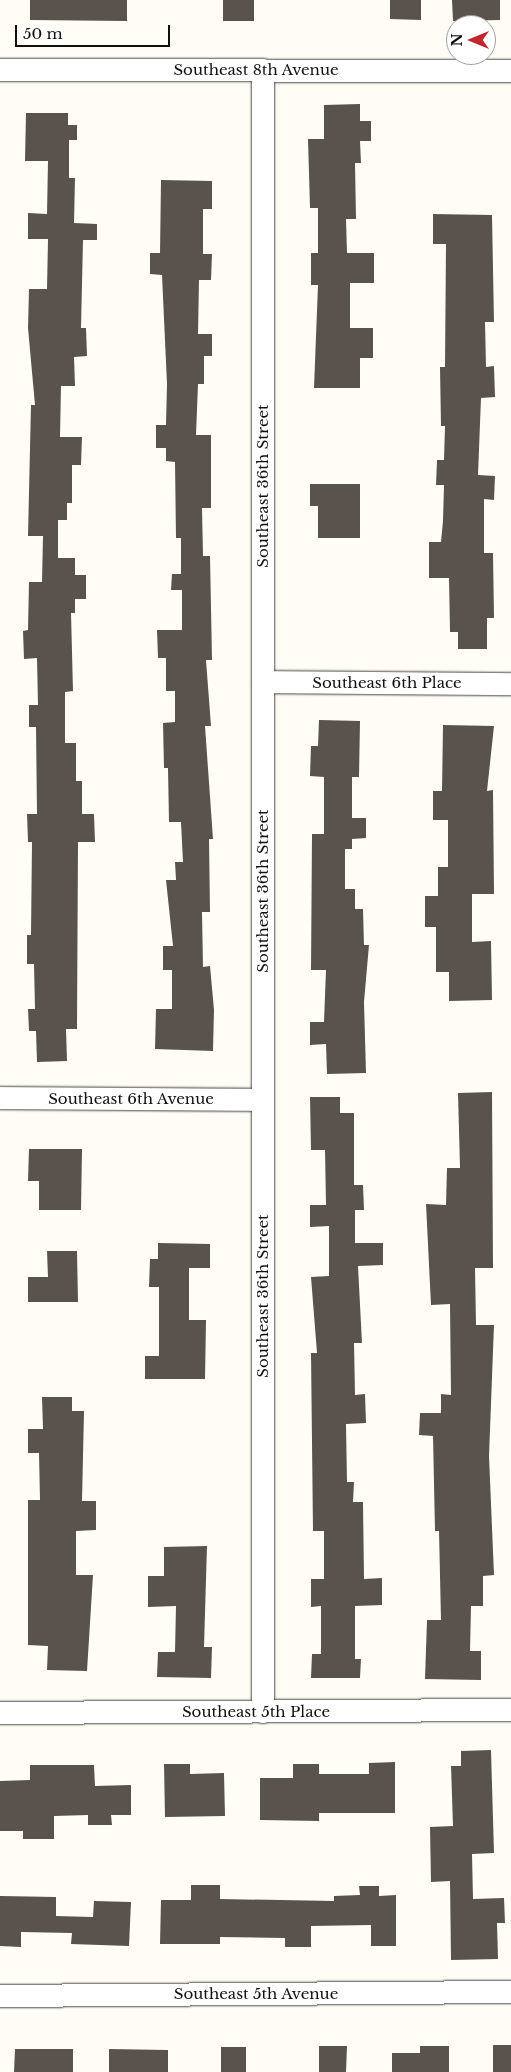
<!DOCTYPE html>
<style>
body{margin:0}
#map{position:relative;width:511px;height:2072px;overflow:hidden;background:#fffdf5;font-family:"Libre Baskerville",serif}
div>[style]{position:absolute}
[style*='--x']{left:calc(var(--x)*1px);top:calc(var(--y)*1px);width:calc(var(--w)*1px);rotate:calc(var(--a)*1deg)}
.building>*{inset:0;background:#5a524d}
.roads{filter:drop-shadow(0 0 1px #444) drop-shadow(0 0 1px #444)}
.minor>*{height:22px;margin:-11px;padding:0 11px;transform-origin:11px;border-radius:11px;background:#fff}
span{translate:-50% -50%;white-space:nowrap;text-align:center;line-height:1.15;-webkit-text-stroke:5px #fff;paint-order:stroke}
.street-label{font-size:15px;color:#111}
.north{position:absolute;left:446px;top:15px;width:50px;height:50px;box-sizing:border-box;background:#fff;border:1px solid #a0a0a0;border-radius:50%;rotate:270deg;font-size:14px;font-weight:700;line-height:20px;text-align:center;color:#111}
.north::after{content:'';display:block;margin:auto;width:18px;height:22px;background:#c4262e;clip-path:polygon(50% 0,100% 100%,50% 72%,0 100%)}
.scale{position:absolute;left:15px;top:25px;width:155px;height:22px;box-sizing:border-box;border:2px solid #111;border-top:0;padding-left:6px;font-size:15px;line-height:18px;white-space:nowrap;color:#111;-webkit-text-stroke:4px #fff;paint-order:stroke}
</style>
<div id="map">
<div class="building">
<div style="clip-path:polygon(30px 0,127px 0,127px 21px,30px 20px)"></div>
<div style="clip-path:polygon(223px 0,254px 0,254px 21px,223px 21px)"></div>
<div style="clip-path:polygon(390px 0,421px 0,421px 20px,390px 19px)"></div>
<div style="clip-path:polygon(452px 0,500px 0,500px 20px,453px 21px)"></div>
<div style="clip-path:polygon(360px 104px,360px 121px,371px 121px,371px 141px,360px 141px,361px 163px,355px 163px,356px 219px,346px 219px,347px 253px,374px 253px,374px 283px,350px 283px,350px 328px,373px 328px,373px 358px,360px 358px,360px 388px,314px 388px,318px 285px,311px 285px,311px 253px,318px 253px,318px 208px,310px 208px,308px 139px,324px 139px,324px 105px)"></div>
<div style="clip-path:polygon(26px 113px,68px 113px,68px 125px,77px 125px,77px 140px,69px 140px,69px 178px,75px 178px,74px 223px,97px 224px,97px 240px,83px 240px,81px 328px,86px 328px,87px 356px,74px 357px,75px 386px,61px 386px,60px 437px,82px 437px,81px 465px,72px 465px,72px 503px,67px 503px,67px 520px,58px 520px,58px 558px,75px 558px,75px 575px,86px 575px,86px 599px,75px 599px,75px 613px,71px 613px,73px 691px,65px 692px,65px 743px,76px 743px,76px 781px,82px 781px,82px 814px,94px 814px,95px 842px,78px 842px,77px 1029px,66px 1029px,67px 1061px,37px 1062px,36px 1031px,29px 1031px,28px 1009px,35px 1009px,34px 964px,27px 964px,27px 935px,31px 935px,32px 842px,28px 842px,27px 814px,37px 814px,36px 727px,29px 727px,29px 705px,38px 705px,37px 658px,24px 659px,23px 631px,28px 630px,29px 582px,42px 582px,43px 536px,28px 536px,31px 405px,35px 405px,28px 328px,29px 289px,47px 289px,48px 239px,28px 239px,28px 213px,47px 214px,48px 161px,25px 161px)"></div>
<div style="clip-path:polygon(161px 180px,212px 181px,212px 209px,203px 209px,203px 254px,212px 254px,211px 280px,199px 280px,198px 334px,212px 334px,212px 356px,204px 356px,204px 384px,198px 384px,196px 435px,211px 435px,211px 508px,202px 508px,203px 556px,210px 556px,212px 660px,206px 660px,211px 726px,205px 726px,213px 839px,209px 839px,210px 912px,202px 912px,203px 967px,210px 966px,214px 1010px,213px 1051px,155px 1049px,156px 1009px,172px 1009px,172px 970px,163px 970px,163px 946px,173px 946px,166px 880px,176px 880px,175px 862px,183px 862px,181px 822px,169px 822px,168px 768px,164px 768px,163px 723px,175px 722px,175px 691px,166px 691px,166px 658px,158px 658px,157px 630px,182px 630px,182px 590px,171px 590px,172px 574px,181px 574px,181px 538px,176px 538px,175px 462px,166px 461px,166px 448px,156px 448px,156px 425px,166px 425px,167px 384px,162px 275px,150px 274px,150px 253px,160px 253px)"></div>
<div style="clip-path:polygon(433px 214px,492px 215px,494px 322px,485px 322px,486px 367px,494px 366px,495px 397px,481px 398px,478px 475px,495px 476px,494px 500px,484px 499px,484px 553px,493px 553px,494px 618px,487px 618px,487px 649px,458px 649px,458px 632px,450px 632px,449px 578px,429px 578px,429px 542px,441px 542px,443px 521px,444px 485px,436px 485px,437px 460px,444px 460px,445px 426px,441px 426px,440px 367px,445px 367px,446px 244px,433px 244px)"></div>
<div style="clip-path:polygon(310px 484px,360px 484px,360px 538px,318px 538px,318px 506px,310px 506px)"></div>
<div style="clip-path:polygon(319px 720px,360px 721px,359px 777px,352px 777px,352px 818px,366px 818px,366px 838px,352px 839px,352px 849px,345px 849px,345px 889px,355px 889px,355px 909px,363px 909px,364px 945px,369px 945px,364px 1002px,366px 1073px,327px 1074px,326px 1044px,310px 1045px,310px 1022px,324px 1022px,326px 970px,311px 970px,312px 834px,324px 834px,324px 777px,310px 776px,311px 746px,318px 746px)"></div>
<div style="clip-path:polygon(443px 725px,494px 726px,487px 791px,493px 790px,494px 894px,472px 894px,472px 942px,491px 941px,492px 1000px,449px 1001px,449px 972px,436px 972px,436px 927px,425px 927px,425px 896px,438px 896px,438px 867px,448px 867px,448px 820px,433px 820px,433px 791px,442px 791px)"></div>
<div style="clip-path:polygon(492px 1092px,493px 1268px,475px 1268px,476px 1325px,494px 1325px,489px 1456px,494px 1575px,483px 1576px,483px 1606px,471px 1606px,470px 1651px,481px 1651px,481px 1680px,425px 1679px,427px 1620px,441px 1620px,439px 1531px,435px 1531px,433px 1436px,419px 1435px,420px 1413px,441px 1413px,441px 1394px,451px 1395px,450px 1304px,431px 1305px,426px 1204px,446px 1205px,447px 1168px,460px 1168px,458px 1093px)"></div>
<div style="clip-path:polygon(310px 1097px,340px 1097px,340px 1113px,354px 1113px,354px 1185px,363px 1185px,364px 1210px,355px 1210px,355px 1243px,383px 1243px,383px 1265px,358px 1266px,362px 1343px,354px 1343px,355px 1395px,365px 1394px,366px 1423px,346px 1424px,347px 1482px,354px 1482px,353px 1502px,363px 1502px,364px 1579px,382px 1578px,382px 1605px,355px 1606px,355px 1659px,361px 1659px,360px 1678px,311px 1678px,312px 1654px,321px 1654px,321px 1606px,311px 1607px,311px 1579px,324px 1579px,324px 1531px,313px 1531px,311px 1353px,317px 1353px,311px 1277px,329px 1276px,329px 1226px,310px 1227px,310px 1205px,326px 1205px,325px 1150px,311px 1150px)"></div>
<div style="clip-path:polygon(29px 1149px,82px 1149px,81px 1210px,39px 1210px,39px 1181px,28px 1181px)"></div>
<div style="clip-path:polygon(158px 1243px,210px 1244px,210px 1268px,189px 1268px,189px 1320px,206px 1320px,205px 1379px,145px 1379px,145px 1356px,159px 1356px,159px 1287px,149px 1287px,150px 1259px,158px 1259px)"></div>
<div style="clip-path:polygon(47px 1251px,77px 1251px,78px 1302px,28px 1302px,28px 1277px,48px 1277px)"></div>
<div style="clip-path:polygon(42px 1397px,72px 1397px,72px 1411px,84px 1411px,82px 1501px,96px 1501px,96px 1530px,76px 1531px,76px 1575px,93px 1575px,87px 1671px,47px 1670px,48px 1646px,28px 1645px,28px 1500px,40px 1500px,39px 1453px,28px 1453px,28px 1429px,43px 1429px)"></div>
<div style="clip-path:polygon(207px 1546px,204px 1647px,212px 1647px,211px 1678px,157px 1677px,158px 1652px,175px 1652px,176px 1606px,148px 1607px,148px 1576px,164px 1576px,164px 1547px)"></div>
<div style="clip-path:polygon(491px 1750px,494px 1853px,472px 1854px,473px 1899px,504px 1898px,505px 1923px,497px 1923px,498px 1959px,451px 1960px,450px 1881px,431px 1882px,430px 1827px,453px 1826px,451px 1766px,461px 1766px,461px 1751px)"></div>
<div style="clip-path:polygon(395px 1762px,395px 1813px,319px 1813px,319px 1821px,260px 1820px,260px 1778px,293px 1778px,293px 1764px,319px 1764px,319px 1774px,369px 1774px,369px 1763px)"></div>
<div style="clip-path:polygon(164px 1764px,190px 1764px,190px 1774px,224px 1773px,225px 1816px,165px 1817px)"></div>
<div style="clip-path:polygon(30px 1765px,94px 1765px,95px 1786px,131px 1785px,131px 1815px,111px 1815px,112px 1825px,88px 1825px,88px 1815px,54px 1816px,54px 1839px,23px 1839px,23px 1831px,0 1831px,0 1781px,30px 1780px)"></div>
<div style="clip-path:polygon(191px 1885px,220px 1885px,220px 1899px,334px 1901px,334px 1896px,360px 1895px,359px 1886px,379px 1886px,379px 1896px,396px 1895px,396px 1946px,371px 1946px,371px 1925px,311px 1926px,311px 1947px,285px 1947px,285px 1938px,220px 1937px,220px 1944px,160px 1944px,161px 1900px,191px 1900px)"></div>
<div style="clip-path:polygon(0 1896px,56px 1897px,56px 1916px,93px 1917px,94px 1901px,131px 1902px,129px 1946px,71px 1944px,72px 1933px,21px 1932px,21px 1947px,0 1946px)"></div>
<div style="clip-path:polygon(493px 2045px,511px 2045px,511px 2072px,493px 2072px)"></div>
<div style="clip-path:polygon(319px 2046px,347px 2046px,346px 2072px,319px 2072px)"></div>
<div style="clip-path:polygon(420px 2046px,449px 2046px,449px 2072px,392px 2072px,392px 2053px,420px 2053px)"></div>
<div style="clip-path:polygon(221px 2047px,246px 2047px,246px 2072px,221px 2072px)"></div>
<div style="clip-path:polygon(15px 2049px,73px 2049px,73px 2072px,14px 2072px)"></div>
<div style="clip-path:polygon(109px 2049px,168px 2050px,168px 2072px,109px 2072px)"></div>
</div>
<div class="roads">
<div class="minor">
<div style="--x:0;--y:70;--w:511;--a:0.11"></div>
<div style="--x:263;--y:682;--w:248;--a:0.5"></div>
<div style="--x:0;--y:1098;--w:263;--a:0.4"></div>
<div style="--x:263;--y:1712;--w:1642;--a:-90"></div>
<div style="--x:0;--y:1713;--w:511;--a:-0.34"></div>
<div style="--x:0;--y:1996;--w:511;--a:-0.45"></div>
</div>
</div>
<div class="street-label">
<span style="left:256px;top:70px">Southeast 8th Avenue</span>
<span style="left:263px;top:486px;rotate:-90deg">Southeast 36th Street</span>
<span style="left:387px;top:683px">Southeast 6th Place</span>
<span style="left:263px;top:891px;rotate:-90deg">Southeast 36th Street</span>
<span style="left:131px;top:1099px">Southeast 6th Avenue</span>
<span style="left:263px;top:1296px;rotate:-90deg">Southeast 36th Street</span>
<span style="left:256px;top:1712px">Southeast 5th Place</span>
<span style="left:256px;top:1994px">Southeast 5th Avenue</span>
</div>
<div class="north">N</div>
<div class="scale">50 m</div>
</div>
